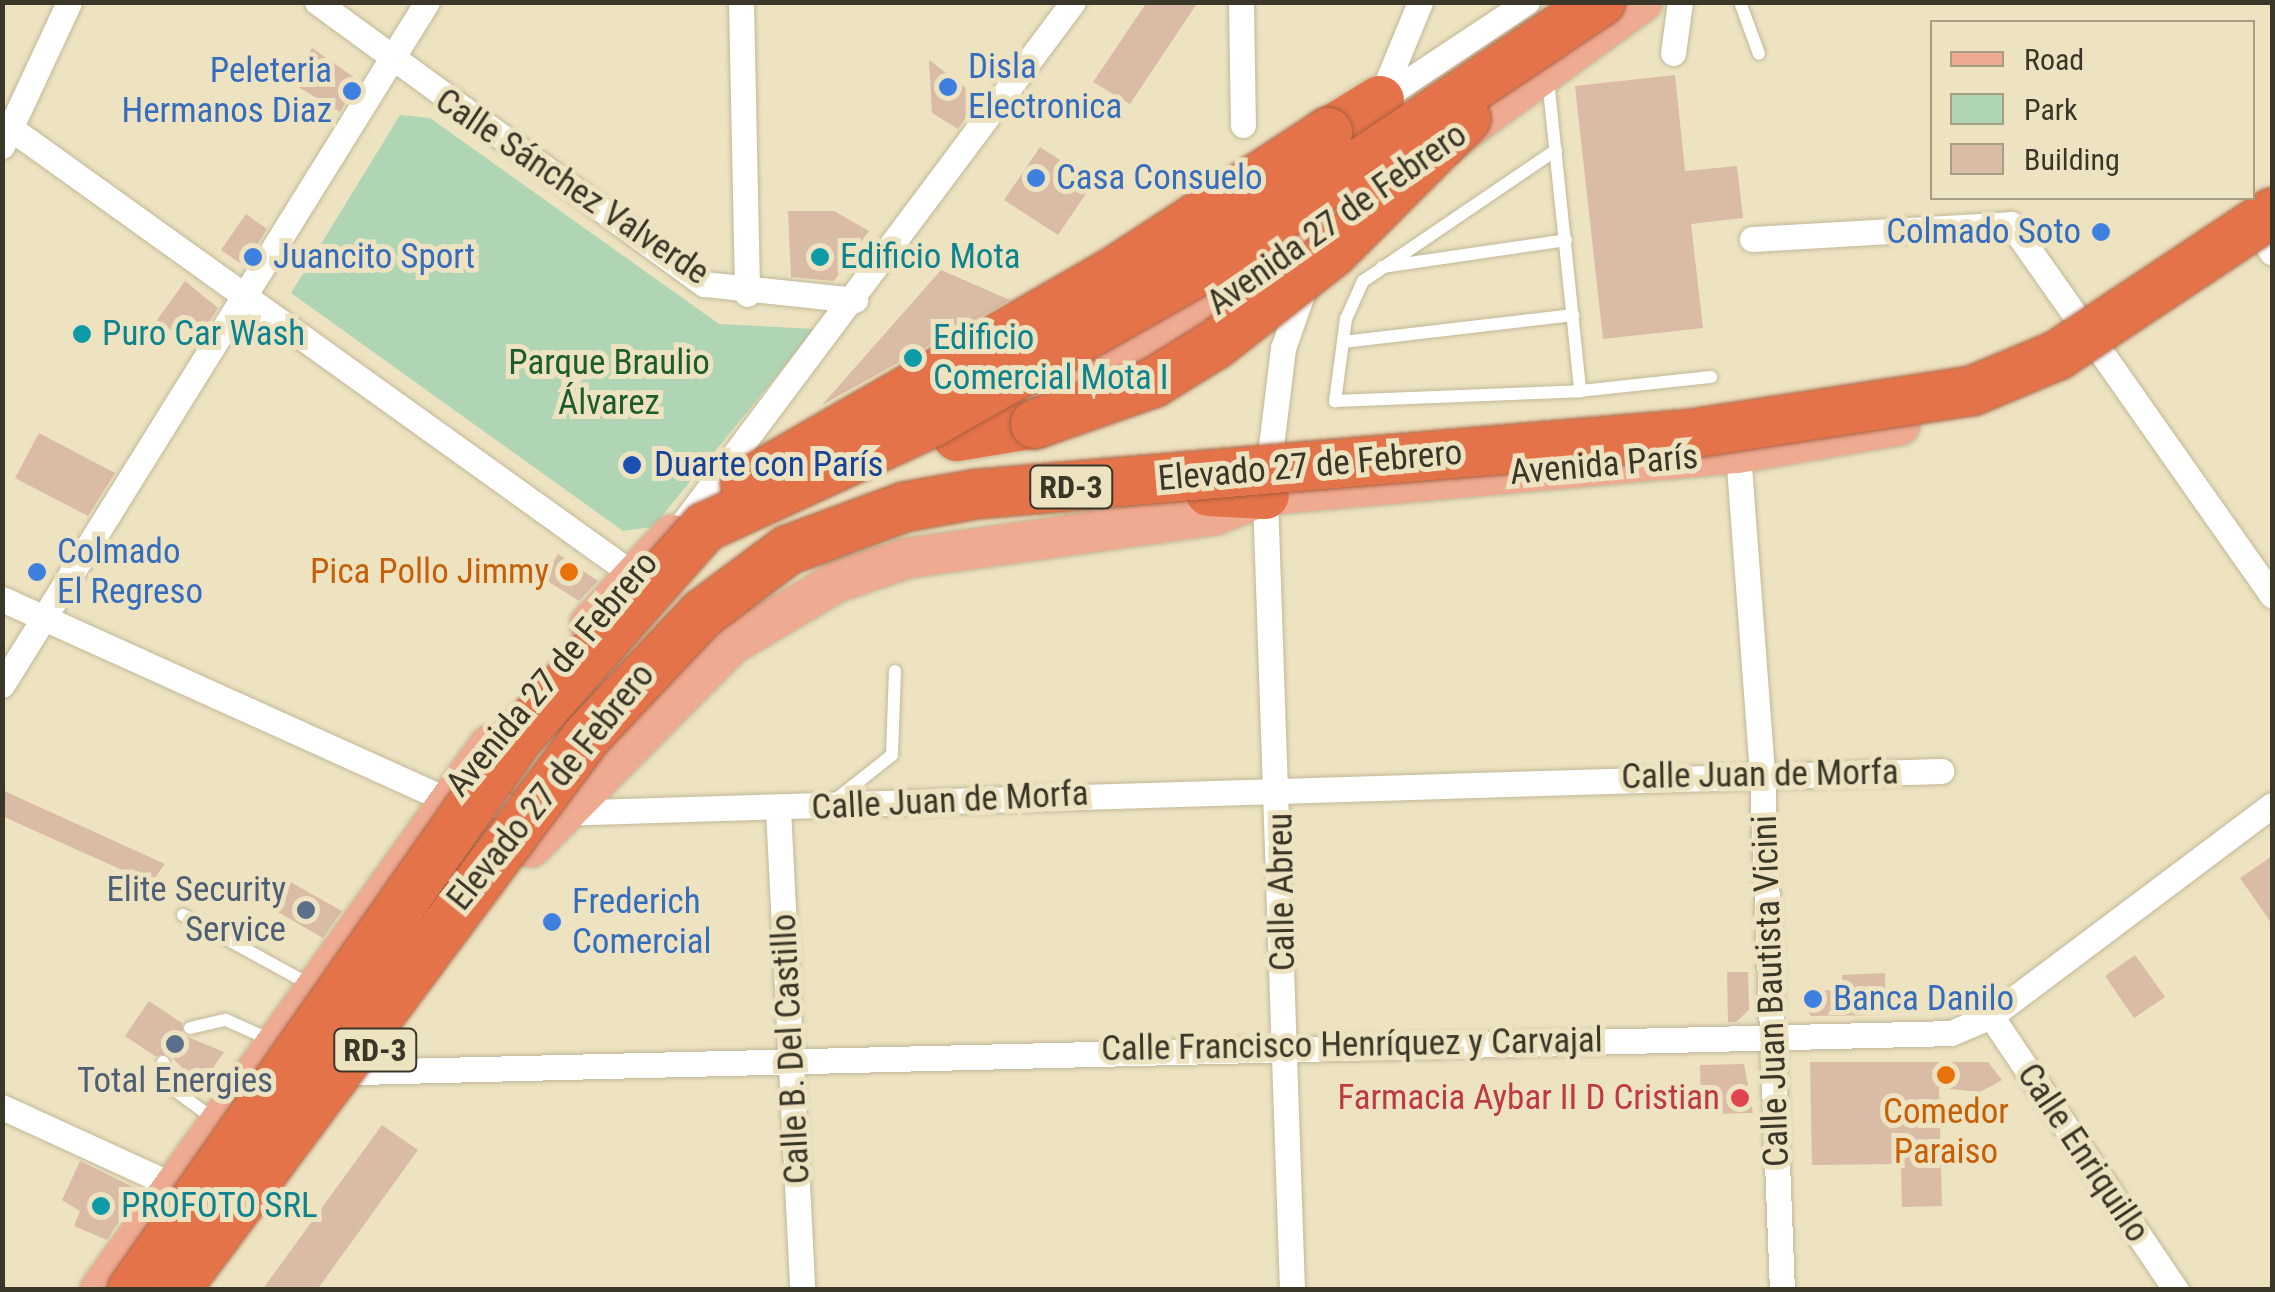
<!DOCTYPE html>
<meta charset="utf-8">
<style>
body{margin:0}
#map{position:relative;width:2275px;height:1292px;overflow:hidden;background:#ede3c1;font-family:"Roboto Condensed",sans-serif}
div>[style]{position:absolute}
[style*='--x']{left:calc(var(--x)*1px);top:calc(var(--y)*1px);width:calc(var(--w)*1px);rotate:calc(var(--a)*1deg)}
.green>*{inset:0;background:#b0d5b5}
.building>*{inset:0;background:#d9bba6}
.roads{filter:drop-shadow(0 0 2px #c1b897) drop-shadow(0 0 2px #c1b897)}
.lane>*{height:12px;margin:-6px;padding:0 6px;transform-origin:6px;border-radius:6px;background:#fff}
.street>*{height:25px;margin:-12.5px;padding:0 12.5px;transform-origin:12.5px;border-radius:12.5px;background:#fff}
.primary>*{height:40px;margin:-20px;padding:0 20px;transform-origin:20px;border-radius:20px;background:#efab92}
.highway>*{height:48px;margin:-24px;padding:0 24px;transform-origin:24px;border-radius:24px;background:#e5734a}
.bridges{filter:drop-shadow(0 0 2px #a95e3e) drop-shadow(0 0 2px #a95e3e)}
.highway-bridge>*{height:48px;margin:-24px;padding:0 24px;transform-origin:24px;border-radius:24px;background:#e5734a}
.dots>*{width:28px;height:28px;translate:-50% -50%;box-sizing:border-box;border:5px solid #ede3c1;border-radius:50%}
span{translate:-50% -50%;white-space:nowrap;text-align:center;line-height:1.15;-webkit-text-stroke:10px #ede3c1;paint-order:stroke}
.shield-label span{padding:2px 8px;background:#ede3c1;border:2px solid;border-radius:8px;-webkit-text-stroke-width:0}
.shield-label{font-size:32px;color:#3a3628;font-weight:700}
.shop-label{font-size:35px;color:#366cbe}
.left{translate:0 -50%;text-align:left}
.right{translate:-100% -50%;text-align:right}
.street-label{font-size:35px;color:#3a3628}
.culture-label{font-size:35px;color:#0d838f}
.park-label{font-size:35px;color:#1c5c2d}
.transit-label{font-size:35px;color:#164399}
.food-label{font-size:35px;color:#c56008}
.service-label{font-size:35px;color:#4e5e75}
.health-label{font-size:35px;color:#be3a42}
.frame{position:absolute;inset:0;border:5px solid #3a3628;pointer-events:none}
.legend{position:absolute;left:1930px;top:20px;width:325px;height:180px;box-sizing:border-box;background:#ede3c1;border:2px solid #a59e84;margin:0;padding:12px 18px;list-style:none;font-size:30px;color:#3a3628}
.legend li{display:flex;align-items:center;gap:20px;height:50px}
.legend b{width:50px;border:2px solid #a59e84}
</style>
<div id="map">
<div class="green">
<div style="clip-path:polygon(400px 115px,430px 118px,719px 324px,815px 329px,653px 527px,623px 531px,291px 293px)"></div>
</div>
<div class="building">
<div style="clip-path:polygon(1147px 2px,1198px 2px,1130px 104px,1093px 82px)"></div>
<div style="clip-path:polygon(312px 48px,358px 80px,340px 112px,290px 82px)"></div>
<div style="clip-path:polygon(929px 60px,979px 98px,958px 129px,932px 113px)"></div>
<div style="clip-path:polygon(1675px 75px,1685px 171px,1737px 166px,1743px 218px,1691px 224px,1703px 328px,1603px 339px,1575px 86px)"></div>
<div style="clip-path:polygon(1040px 147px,1094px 182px,1058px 235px,1004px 200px)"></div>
<div style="clip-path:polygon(788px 211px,834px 211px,869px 231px,834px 281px,791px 277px)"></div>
<div style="clip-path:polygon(246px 214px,267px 229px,244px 266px,221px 250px)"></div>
<div style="clip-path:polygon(941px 270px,1010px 300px,822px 405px)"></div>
<div style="clip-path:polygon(185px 281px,218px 308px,194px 346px,157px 320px)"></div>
<div style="clip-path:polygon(39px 433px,115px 473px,88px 516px,15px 478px)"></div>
<div style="clip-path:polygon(558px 554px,598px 581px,579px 601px,543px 578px)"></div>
<div style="clip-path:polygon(2px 790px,165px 864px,151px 883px,2px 816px)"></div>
<div style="clip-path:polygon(2272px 856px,2272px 924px,2240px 878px)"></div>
<div style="clip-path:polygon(285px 879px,342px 911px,323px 938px,269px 907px)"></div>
<div style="clip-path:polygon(2135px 955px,2165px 997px,2134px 1018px,2105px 976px)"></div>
<div style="clip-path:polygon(1727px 972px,1748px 972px,1749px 1010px,1736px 1022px,1728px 1022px)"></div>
<div style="clip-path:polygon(1885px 973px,1886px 1015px,1811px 1016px,1805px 1007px,1805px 991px,1843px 990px,1842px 975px)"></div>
<div style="clip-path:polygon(149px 1001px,182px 1023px,183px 1035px,224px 1052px,200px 1087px,169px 1054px,155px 1056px,125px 1036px)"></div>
<div style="clip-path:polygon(1810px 1062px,1988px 1062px,2002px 1080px,1980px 1092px,1939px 1088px,1942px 1206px,1902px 1207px,1901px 1164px,1812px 1165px)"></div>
<div style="clip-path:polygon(1744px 1064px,1753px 1113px,1701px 1114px,1700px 1065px)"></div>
<div style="clip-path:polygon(382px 1125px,418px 1150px,317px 1290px,262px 1290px)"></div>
<div style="clip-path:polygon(80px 1161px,139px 1190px,107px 1240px,74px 1226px,80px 1211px,62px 1200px)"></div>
</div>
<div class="roads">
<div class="lane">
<div style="--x:1740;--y:2;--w:55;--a:69.9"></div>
<div style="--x:1548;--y:79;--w:314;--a:84.1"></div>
<div style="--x:1580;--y:391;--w:132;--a:-6.1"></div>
<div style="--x:1556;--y:150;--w:233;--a:145.8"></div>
<div style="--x:1363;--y:281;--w:42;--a:114.1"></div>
<div style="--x:1346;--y:319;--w:83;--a:97.6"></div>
<div style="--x:1335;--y:401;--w:245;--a:-2.3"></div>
<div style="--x:1382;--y:267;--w:186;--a:-8.3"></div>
<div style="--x:1343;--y:342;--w:232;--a:-6.7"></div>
<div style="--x:829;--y:805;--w:80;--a:-38.4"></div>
<div style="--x:892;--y:755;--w:84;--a:-88"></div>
<div style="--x:183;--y:915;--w:147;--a:28.8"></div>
<div style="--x:190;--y:1028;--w:37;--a:-13"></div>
<div style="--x:226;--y:1020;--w:49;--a:24"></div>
<div style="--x:163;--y:1062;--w:26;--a:74"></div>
<div style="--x:170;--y:1087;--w:54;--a:36"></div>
</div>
<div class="street">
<div style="--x:317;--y:2;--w:479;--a:36.1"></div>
<div style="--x:704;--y:284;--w:152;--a:6"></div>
<div style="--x:741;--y:2;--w:292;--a:88.8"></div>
<div style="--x:1241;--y:2;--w:123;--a:89.1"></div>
<div style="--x:1673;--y:53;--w:51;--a:-82.2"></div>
<div style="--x:1381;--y:99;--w:175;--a:-33.6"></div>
<div style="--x:1376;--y:109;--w:116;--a:-67.6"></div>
<div style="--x:2;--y:122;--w:774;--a:35.64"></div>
<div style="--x:2;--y:146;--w:159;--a:-65"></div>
<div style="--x:2261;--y:237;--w:19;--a:55"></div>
<div style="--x:1752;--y:239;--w:259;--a:-3.3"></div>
<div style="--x:2011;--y:224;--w:454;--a:54.9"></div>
<div style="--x:1738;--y:453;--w:323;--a:85.7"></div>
<div style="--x:1762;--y:775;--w:515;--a:87.78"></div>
<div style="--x:681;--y:526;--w:654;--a:-53.2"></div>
<div style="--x:2;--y:599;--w:486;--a:24.3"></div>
<div style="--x:445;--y:799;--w:113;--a:7.1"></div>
<div style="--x:557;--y:813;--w:1385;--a:-1.74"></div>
<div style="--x:2;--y:685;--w:804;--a:-58.11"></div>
<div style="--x:778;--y:809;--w:482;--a:87.1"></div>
<div style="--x:1991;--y:1016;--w:331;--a:56"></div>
<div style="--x:358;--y:1072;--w:1593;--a:-1.4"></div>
<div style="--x:1951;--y:1033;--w:43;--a:-23"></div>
<div style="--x:1991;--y:1016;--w:351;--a:-36.9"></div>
<div style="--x:2;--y:1107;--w:187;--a:24.6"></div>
<div style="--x:1292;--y:1290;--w:795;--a:-91.95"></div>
<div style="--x:1265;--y:495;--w:148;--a:-83"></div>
<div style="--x:1283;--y:348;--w:72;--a:-70.6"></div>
</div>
<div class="primary">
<div style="--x:1447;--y:143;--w:241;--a:-35.9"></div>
<div style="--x:1034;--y:405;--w:114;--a:-25.9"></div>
<div style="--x:1137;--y:355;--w:282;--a:-34.3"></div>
<div style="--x:590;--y:624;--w:121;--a:-47.3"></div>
<div style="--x:531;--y:847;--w:286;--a:-45.3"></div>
<div style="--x:732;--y:644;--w:122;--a:-30.6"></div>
<div style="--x:837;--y:582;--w:75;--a:-18.7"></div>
<div style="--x:908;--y:558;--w:310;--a:-8"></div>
<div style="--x:1215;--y:515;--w:54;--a:-21.8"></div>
<div style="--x:1265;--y:495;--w:475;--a:-5.1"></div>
<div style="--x:1738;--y:453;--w:164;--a:-9.8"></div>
<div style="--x:100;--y:1290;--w:669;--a:-54.43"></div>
</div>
<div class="highway">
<div style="--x:1328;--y:132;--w:61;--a:-31.6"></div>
<div style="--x:957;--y:437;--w:79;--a:-9.5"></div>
<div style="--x:1209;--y:492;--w:56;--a:3.1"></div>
</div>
</div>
<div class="bridges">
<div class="highway-bridge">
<div style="--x:1035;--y:424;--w:125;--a:-19.2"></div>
<div style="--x:1153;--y:383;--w:74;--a:-31.8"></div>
<div style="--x:1216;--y:344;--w:147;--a:-38.1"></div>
<div style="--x:1332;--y:253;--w:190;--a:-45"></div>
<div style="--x:745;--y:484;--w:423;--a:-29.9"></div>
<div style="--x:1112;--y:273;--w:258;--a:-33.1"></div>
<div style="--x:132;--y:1290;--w:675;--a:-55.01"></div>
<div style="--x:519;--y:737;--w:281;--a:-48.5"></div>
<div style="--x:705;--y:527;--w:251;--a:-24.7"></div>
<div style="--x:933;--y:422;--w:304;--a:-29.6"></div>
<div style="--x:1197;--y:272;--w:486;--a:-33.8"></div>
<div style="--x:175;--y:1290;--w:690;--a:-53.36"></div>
<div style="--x:587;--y:736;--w:168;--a:-46.7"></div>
<div style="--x:702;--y:614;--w:107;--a:-36.7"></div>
<div style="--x:788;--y:550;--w:124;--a:-20.3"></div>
<div style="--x:904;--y:507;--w:75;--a:-10"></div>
<div style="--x:978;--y:494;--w:715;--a:-4.82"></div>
<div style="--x:1690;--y:434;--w:285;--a:-8.7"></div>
<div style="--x:1972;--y:391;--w:93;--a:-22.7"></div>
<div style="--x:2058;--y:355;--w:257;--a:-33.6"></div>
</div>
</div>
<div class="dots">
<div style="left:948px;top:87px;background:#3f7fe0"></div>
<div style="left:352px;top:91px;background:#3f7fe0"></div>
<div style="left:1036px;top:178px;background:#3f7fe0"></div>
<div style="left:2101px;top:232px;background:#3f7fe0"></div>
<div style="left:253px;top:257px;background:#3f7fe0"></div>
<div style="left:820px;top:257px;background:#0f9aa8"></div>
<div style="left:82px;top:334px;background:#0f9aa8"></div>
<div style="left:913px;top:358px;background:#0f9aa8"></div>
<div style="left:632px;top:465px;background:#1a4fb4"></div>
<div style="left:37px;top:572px;background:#3f7fe0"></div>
<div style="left:569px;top:572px;background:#e8710a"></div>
<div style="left:306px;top:910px;background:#5c6f8a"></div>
<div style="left:552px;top:922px;background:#3f7fe0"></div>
<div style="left:1813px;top:999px;background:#3f7fe0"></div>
<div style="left:175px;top:1044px;background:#5c6f8a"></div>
<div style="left:1946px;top:1075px;background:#e8710a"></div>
<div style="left:1740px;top:1098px;background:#e0444e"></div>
<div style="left:101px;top:1206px;background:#0f9aa8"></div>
</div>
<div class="shield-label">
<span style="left:1071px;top:487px">RD-3</span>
<span style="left:375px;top:1050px">RD-3</span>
</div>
<div class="shop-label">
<span class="left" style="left:968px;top:87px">Disla<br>Electronica</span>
<span class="right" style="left:332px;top:91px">Peleteria<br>Hermanos Diaz</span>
<span class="left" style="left:1056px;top:178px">Casa Consuelo</span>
<span class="right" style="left:2081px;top:232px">Colmado Soto</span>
<span class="left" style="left:273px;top:257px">Juancito Sport</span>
<span class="left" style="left:57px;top:572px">Colmado<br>El Regreso</span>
<span class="left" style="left:572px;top:922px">Frederich<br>Comercial</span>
<span class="left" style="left:1833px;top:999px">Banca Danilo</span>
</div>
<div class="street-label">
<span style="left:572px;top:187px;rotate:34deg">Calle Sánchez Valverde</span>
<span style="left:1337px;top:219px;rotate:-35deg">Avenida 27 de Febrero</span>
<span style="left:1604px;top:465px;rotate:-5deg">Avenida París</span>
<span style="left:1310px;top:466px;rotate:-5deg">Elevado 27 de Febrero</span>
<span style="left:552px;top:674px;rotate:-50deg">Avenida 27 de Febrero</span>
<span style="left:1760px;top:775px;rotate:-1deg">Calle Juan de Morfa</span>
<span style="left:551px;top:787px;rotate:-51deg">Elevado 27 de Febrero</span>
<span style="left:950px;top:801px;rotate:-3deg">Calle Juan de Morfa</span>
<span style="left:1282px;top:892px;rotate:-91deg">Calle Abreu</span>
<span style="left:1771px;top:991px;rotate:-92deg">Calle Juan Bautista Vicini</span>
<span style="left:1352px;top:1045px;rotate:-1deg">Calle Francisco Henríquez y Carvajal</span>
<span style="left:791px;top:1049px;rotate:-93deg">Calle B. Del Castillo</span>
<span style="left:2083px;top:1153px;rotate:56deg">Calle Enriquillo</span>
</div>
<div class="culture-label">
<span class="left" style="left:840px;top:257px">Edificio Mota</span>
<span class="left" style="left:102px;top:334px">Puro Car Wash</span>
<span class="left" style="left:933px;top:358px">Edificio<br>Comercial Mota I</span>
<span class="left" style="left:121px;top:1206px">PROFOTO SRL</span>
</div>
<div class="park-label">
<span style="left:609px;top:383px">Parque Braulio<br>Álvarez</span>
</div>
<div class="transit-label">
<span class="left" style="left:654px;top:465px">Duarte con París</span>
</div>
<div class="food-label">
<span class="right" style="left:549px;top:572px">Pica Pollo Jimmy</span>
<span style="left:1946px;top:1132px">Comedor<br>Paraiso</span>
</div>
<div class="service-label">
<span class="right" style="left:286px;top:910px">Elite Security<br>Service</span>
<span style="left:175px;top:1081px">Total Energies</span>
</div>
<div class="health-label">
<span class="right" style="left:1720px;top:1098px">Farmacia Aybar II D Cristian</span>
</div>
<div class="frame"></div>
<ul class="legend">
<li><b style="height:12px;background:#efab92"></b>Road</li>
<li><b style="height:28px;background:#b0d5b5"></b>Park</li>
<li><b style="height:28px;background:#d9bba6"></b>Building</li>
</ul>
</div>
